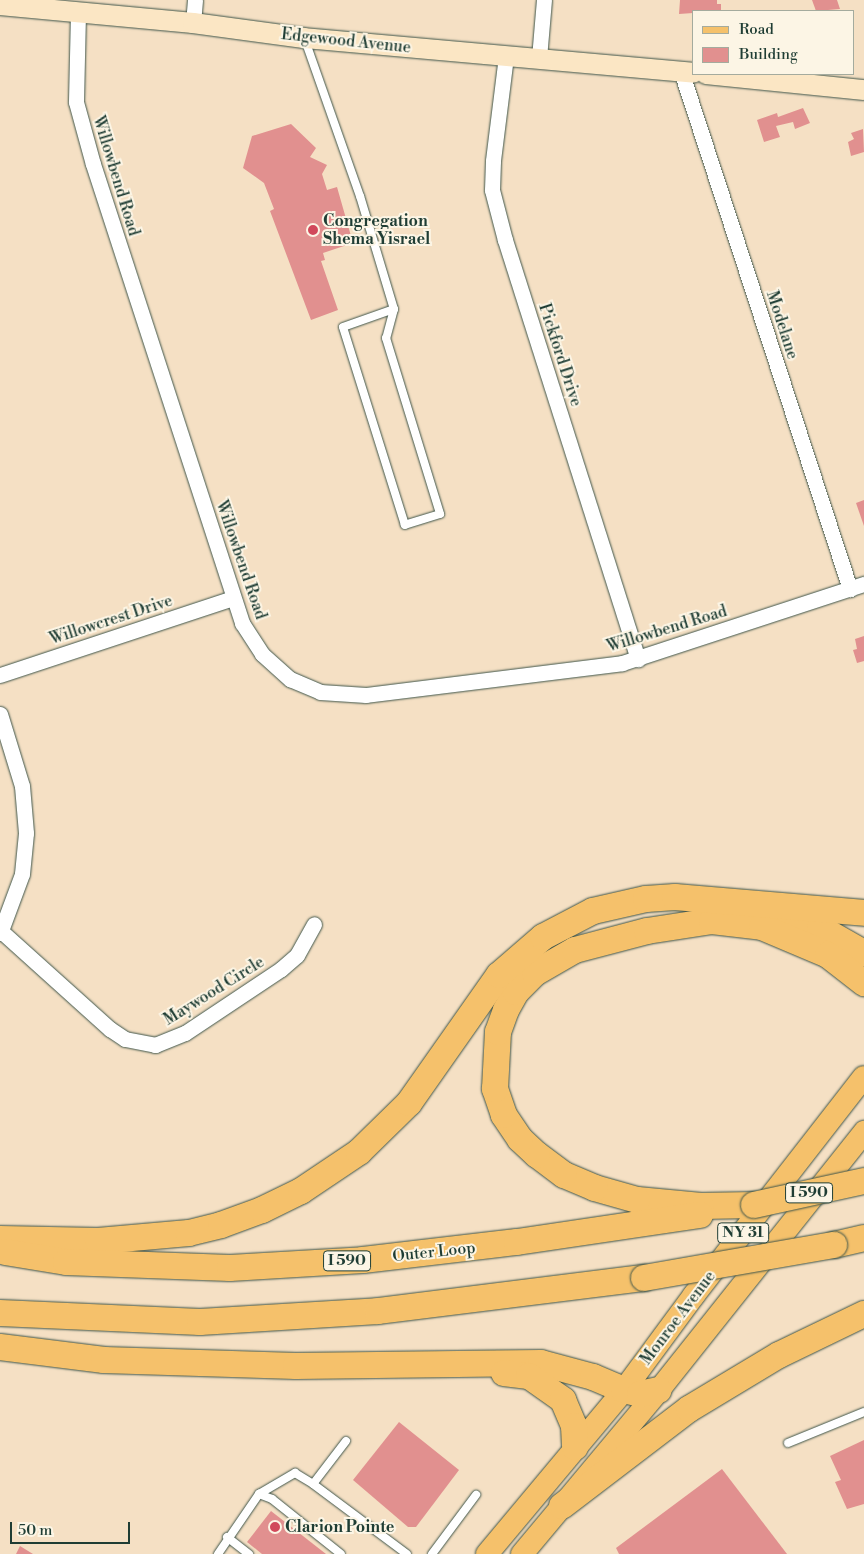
<!DOCTYPE html>
<style>
body{margin:0}
#map{position:relative;width:864px;height:1554px;overflow:hidden;background:#f5e0c4;font-family:"Libre Bodoni",serif}
div>[style]{position:absolute}
[style*='--x']{left:calc(var(--x)*1px);top:calc(var(--y)*1px);width:calc(var(--w)*1px);rotate:calc(var(--a)*1deg)}
.building>*{inset:0;background:#e1908f}
.roads{filter:drop-shadow(0 0 1px #3f554a) drop-shadow(0 0 1px #3f554a)}
.lane>*{height:8px;margin:-4px;padding:0 4px;transform-origin:4px;border-radius:4px;background:#fff}
.street>*{height:15px;margin:-7.5px;padding:0 7.5px;transform-origin:7.5px;border-radius:7.5px;background:#fff}
.secondary>*{height:20px;margin:-10px;padding:0 10px;transform-origin:10px;border-radius:10px;background:#fbe6c4}
.primary>*{height:22px;margin:-11px;padding:0 11px;transform-origin:11px;border-radius:11px;background:#f5c16b}
.highway>*{height:26px;margin:-13px;padding:0 13px;transform-origin:13px;border-radius:13px;background:#f5c16b}
.bridges{filter:drop-shadow(0 0 1px #3f554a) drop-shadow(0 0 1px #3f554a)}
.highway-bridge>*{height:26px;margin:-13px;padding:0 13px;transform-origin:13px;border-radius:13px;background:#f5c16b}
.dots>*{width:14px;height:14px;translate:-50% -50%;box-sizing:border-box;border:2px solid #fcf5e5;border-radius:50%}
span{translate:-50% -50%;white-space:nowrap;text-align:center;line-height:1.15;-webkit-text-stroke:4px #fcf5e5;paint-order:stroke}
.shield-label span{padding:1px 4px;background:#fcf5e5;border:1px solid;border-radius:4px;-webkit-text-stroke-width:0}
.shield-label{font-size:15px;color:#1f3d34;font-weight:700}
.street-label{font-size:16px;color:#1f3d34}
.poi-label{font-size:16px;color:#1f3d34;font-weight:700}
.left{translate:0 -50%;text-align:left}
.legend{position:absolute;left:692px;top:10px;width:162px;height:65px;box-sizing:border-box;background:#fcf5e5;border:1px solid #a4ab9e;margin:0;padding:6px 9px;list-style:none;font-size:15px;color:#1f3d34}
.legend li{display:flex;align-items:center;gap:10px;height:25px}
.legend b{width:25px;border:1px solid #a4ab9e}
.scale{position:absolute;left:10px;top:1522px;width:120px;height:22px;box-sizing:border-box;border:2px solid #1f3d34;border-top:0;padding-left:6px;font-size:15px;line-height:18px;white-space:nowrap;color:#1f3d34;-webkit-text-stroke:4px #fcf5e5;paint-order:stroke}
</style>
<div id="map">
<div class="building">
<div style="clip-path:polygon(680px 0,717px 0,717px 4px,721px 4px,721px 11px,679px 14px)"></div>
<div style="clip-path:polygon(812px 0,837px 0,840px 9px,816px 11px)"></div>
<div style="clip-path:polygon(803px 108px,810px 123px,795px 129px,793px 122px,776px 126px,780px 137px,764px 142px,757px 120px,777px 113px,778px 117px)"></div>
<div style="clip-path:polygon(291px 124px,316px 148px,310px 157px,327px 165px,322px 174px,327px 190px,337px 187px,353px 243px,323px 253px,325px 260px,321px 261px,338px 310px,311px 320px,270px 211px,274px 209px,264px 183px,243px 168px,252px 136px)"></div>
<div style="clip-path:polygon(863px 129px,864px 152px,851px 156px,848px 142px,854px 139px,851px 133px)"></div>
<div style="clip-path:polygon(864px 500px,864px 526px,856px 503px)"></div>
<div style="clip-path:polygon(864px 636px,864px 661px,857px 663px,853px 650px,857px 649px,855px 639px)"></div>
<div style="clip-path:polygon(399px 1422px,459px 1470px,416px 1527px,408px 1527px,353px 1480px)"></div>
<div style="clip-path:polygon(864px 1440px,864px 1504px,847px 1509px,835px 1482px,841px 1480px,830px 1456px)"></div>
<div style="clip-path:polygon(722px 1469px,787px 1554px,619px 1554px,616px 1548px)"></div>
<div style="clip-path:polygon(271px 1511px,326px 1554px,262px 1554px,247px 1542px)"></div>
<div style="clip-path:polygon(20px 1546px,33px 1554px,16px 1554px)"></div>
</div>
<div class="roads">
<div class="lane">
<div style="--x:305;--y:40;--w:165;--a:70.6"></div>
<div style="--x:360;--y:196;--w:118;--a:73.3"></div>
<div style="--x:394;--y:309;--w:30;--a:105"></div>
<div style="--x:386;--y:338;--w:184;--a:72.9"></div>
<div style="--x:440;--y:514;--w:37;--a:163"></div>
<div style="--x:405;--y:525;--w:207;--a:-107.4"></div>
<div style="--x:343;--y:327;--w:54;--a:-19.4"></div>
<div style="--x:346;--y:1441;--w:54;--a:127.5"></div>
<div style="--x:313;--y:1484;--w:117;--a:36.7"></div>
<div style="--x:788;--y:1443;--w:82;--a:-22.2"></div>
<div style="--x:259;--y:1494;--w:14;--a:21"></div>
<div style="--x:272;--y:1499;--w:88;--a:38.6"></div>
<div style="--x:227;--y:1537;--w:28;--a:38"></div>
<div style="--x:218;--y:1554;--w:73;--a:-55.7"></div>
<div style="--x:259;--y:1494;--w:42;--a:-30.3"></div>
<div style="--x:295;--y:1473;--w:21;--a:31"></div>
<div style="--x:432;--y:1554;--w:74;--a:-53.3"></div>
</div>
<div class="street">
<div style="--x:78;--y:13;--w:89;--a:91.3"></div>
<div style="--x:76;--y:102;--w:64;--a:74.7"></div>
<div style="--x:93;--y:164;--w:483;--a:72"></div>
<div style="--x:242;--y:623;--w:37;--a:57"></div>
<div style="--x:262;--y:654;--w:38;--a:42"></div>
<div style="--x:290;--y:679;--w:33;--a:23"></div>
<div style="--x:320;--y:692;--w:46;--a:3.7"></div>
<div style="--x:366;--y:695;--w:258;--a:-7.1"></div>
<div style="--x:622;--y:663;--w:255;--a:-18.1"></div>
<div style="--x:193;--y:23;--w:23;--a:-85"></div>
<div style="--x:506;--y:56;--w:106;--a:97.1"></div>
<div style="--x:493;--y:161;--w:29;--a:92"></div>
<div style="--x:492;--y:190;--w:52;--a:75.4"></div>
<div style="--x:505;--y:240;--w:440;--a:72.4"></div>
<div style="--x:539;--y:58;--w:58;--a:-85.1"></div>
<div style="--x:681;--y:71;--w:545;--a:71.93"></div>
<div style="--x:0;--y:675;--w:245;--a:-18.3"></div>
<div style="--x:0;--y:714;--w:75;--a:73"></div>
<div style="--x:22;--y:786;--w:47;--a:85.1"></div>
<div style="--x:26;--y:833;--w:41;--a:95.6"></div>
<div style="--x:22;--y:874;--w:63;--a:110.4"></div>
<div style="--x:1;--y:931;--w:147;--a:42"></div>
<div style="--x:110;--y:1029;--w:18;--a:34"></div>
<div style="--x:125;--y:1039;--w:31;--a:11"></div>
<div style="--x:155;--y:1045;--w:32;--a:-22"></div>
<div style="--x:185;--y:1033;--w:115;--a:-33.7"></div>
<div style="--x:281;--y:969;--w:21;--a:-41"></div>
<div style="--x:297;--y:955;--w:35;--a:-61"></div>
</div>
<div class="secondary">
<div style="--x:0;--y:5;--w:194;--a:5.3"></div>
<div style="--x:193;--y:23;--w:112;--a:7.7"></div>
<div style="--x:304;--y:38;--w:391;--a:5.1"></div>
<div style="--x:706;--y:74;--w:159;--a:5.8"></div>
</div>
<div class="primary">
<div style="--x:487;--y:1554;--w:214;--a:-50.1"></div>
<div style="--x:624;--y:1390;--w:118;--a:-53.6"></div>
<div style="--x:694;--y:1295;--w:276;--a:-52.1"></div>
<div style="--x:522;--y:1554;--w:214;--a:-50.1"></div>
<div style="--x:659;--y:1390;--w:330;--a:-51.5"></div>
</div>
<div class="highway">
<div style="--x:784;--y:913;--w:39;--a:23"></div>
<div style="--x:820;--y:928;--w:51;--a:29.6"></div>
<div style="--x:754;--y:1205;--w:53;--a:178.9"></div>
<div style="--x:701;--y:1206;--w:64;--a:-174.6"></div>
<div style="--x:637;--y:1200;--w:44;--a:-164.1"></div>
<div style="--x:595;--y:1188;--w:34;--a:-157"></div>
<div style="--x:564;--y:1175;--w:34;--a:-143"></div>
<div style="--x:537;--y:1155;--w:23;--a:-137"></div>
<div style="--x:520;--y:1139;--w:29;--a:-124"></div>
<div style="--x:504;--y:1115;--w:28;--a:-109"></div>
<div style="--x:495;--y:1089;--w:57;--a:-87"></div>
<div style="--x:498;--y:1032;--w:23;--a:-70"></div>
<div style="--x:506;--y:1010;--w:21;--a:-61"></div>
<div style="--x:516;--y:992;--w:27;--a:-45"></div>
<div style="--x:535;--y:973;--w:46;--a:-29.9"></div>
<div style="--x:575;--y:950;--w:74;--a:-14.8"></div>
<div style="--x:647;--y:931;--w:66;--a:-8.7"></div>
<div style="--x:712;--y:921;--w:50;--a:6.8"></div>
<div style="--x:762;--y:927;--w:72;--a:23"></div>
<div style="--x:828;--y:955;--w:46;--a:37.9"></div>
<div style="--x:0;--y:1239;--w:98;--a:1.2"></div>
<div style="--x:98;--y:1241;--w:91;--a:-5"></div>
<div style="--x:189;--y:1233;--w:33;--a:-14"></div>
<div style="--x:221;--y:1225;--w:44;--a:-20.1"></div>
<div style="--x:262;--y:1210;--w:43;--a:-26"></div>
<div style="--x:301;--y:1191;--w:70;--a:-33.9"></div>
<div style="--x:359;--y:1152;--w:70;--a:-44.4"></div>
<div style="--x:409;--y:1103;--w:156;--a:-54.9"></div>
<div style="--x:499;--y:975;--w:58;--a:-40.8"></div>
<div style="--x:543;--y:937;--w:56;--a:-27.5"></div>
<div style="--x:593;--y:911;--w:54;--a:-12.8"></div>
<div style="--x:646;--y:899;--w:29;--a:-4"></div>
<div style="--x:675;--y:897;--w:190;--a:4.8"></div>
<div style="--x:834;--y:1245;--w:31;--a:-13"></div>
<div style="--x:5;--y:1252;--w:62;--a:9.3"></div>
<div style="--x:66;--y:1262;--w:164;--a:2.1"></div>
<div style="--x:230;--y:1268;--w:133;--a:-3.4"></div>
<div style="--x:363;--y:1260;--w:155;--a:-6.7"></div>
<div style="--x:517;--y:1242;--w:185;--a:-8.4"></div>
<div style="--x:0;--y:1313;--w:200;--a:2.6"></div>
<div style="--x:200;--y:1322;--w:178;--a:-3.5"></div>
<div style="--x:378;--y:1311;--w:268;--a:-7.1"></div>
<div style="--x:0;--y:1347;--w:105;--a:7.1"></div>
<div style="--x:104;--y:1360;--w:192;--a:1.8"></div>
<div style="--x:296;--y:1366;--w:245;--a:-0.7"></div>
<div style="--x:541;--y:1363;--w:54;--a:15.1"></div>
<div style="--x:593;--y:1377;--w:34;--a:23"></div>
<div style="--x:624;--y:1390;--w:16;--a:14"></div>
<div style="--x:640;--y:1394;--w:19;--a:-12"></div>
<div style="--x:504;--y:1373;--w:25;--a:7"></div>
<div style="--x:529;--y:1376;--w:42;--a:35.2"></div>
<div style="--x:563;--y:1400;--w:28;--a:67"></div>
<div style="--x:574;--y:1426;--w:21;--a:87"></div>
<div style="--x:562;--y:1506;--w:160;--a:-37.4"></div>
<div style="--x:689;--y:1409;--w:105;--a:-31"></div>
<div style="--x:779;--y:1355;--w:94;--a:-25.8"></div>
</div>
</div>
<div class="bridges">
<div class="highway-bridge">
<div style="--x:754;--y:1205;--w:113;--a:-12.3"></div>
<div style="--x:644;--y:1278;--w:193;--a:-9.9"></div>
</div>
</div>
<div class="dots">
<div style="left:313px;top:230px;background:#d1495b"></div>
<div style="left:275px;top:1527px;background:#d1495b"></div>
</div>
<div class="shield-label">
<span style="left:809px;top:1193px">I 590</span>
<span style="left:743px;top:1233px">NY 31</span>
<span style="left:347px;top:1261px">I 590</span>
</div>
<div class="street-label">
<span style="left:346px;top:41px;rotate:6deg">Edgewood Avenue</span>
<span style="left:116px;top:176px;rotate:73deg">Willowbend Road</span>
<span style="left:782px;top:325px;rotate:72deg">Modelane</span>
<span style="left:560px;top:355px;rotate:72deg">Pickford Drive</span>
<span style="left:241px;top:560px;rotate:71deg">Willowbend Road</span>
<span style="left:111px;top:620px;rotate:-18deg">Willowcrest Drive</span>
<span style="left:667px;top:629px;rotate:-17deg">Willowbend Road</span>
<span style="left:214px;top:991px;rotate:-32deg">Maywood Circle</span>
<span style="left:434px;top:1252px;rotate:-6deg">Outer Loop</span>
<span style="left:678px;top:1318px;rotate:-53deg">Monroe Avenue</span>
</div>
<div class="poi-label">
<span class="left" style="left:323px;top:230px">Congregation<br>Shema Yisrael</span>
<span class="left" style="left:285px;top:1527px">Clarion Pointe</span>
</div>
<ul class="legend">
<li><b style="height:6px;background:#f5c16b"></b>Road</li>
<li><b style="height:14px;background:#e1908f"></b>Building</li>
</ul>
<div class="scale">50 m</div>
</div>
